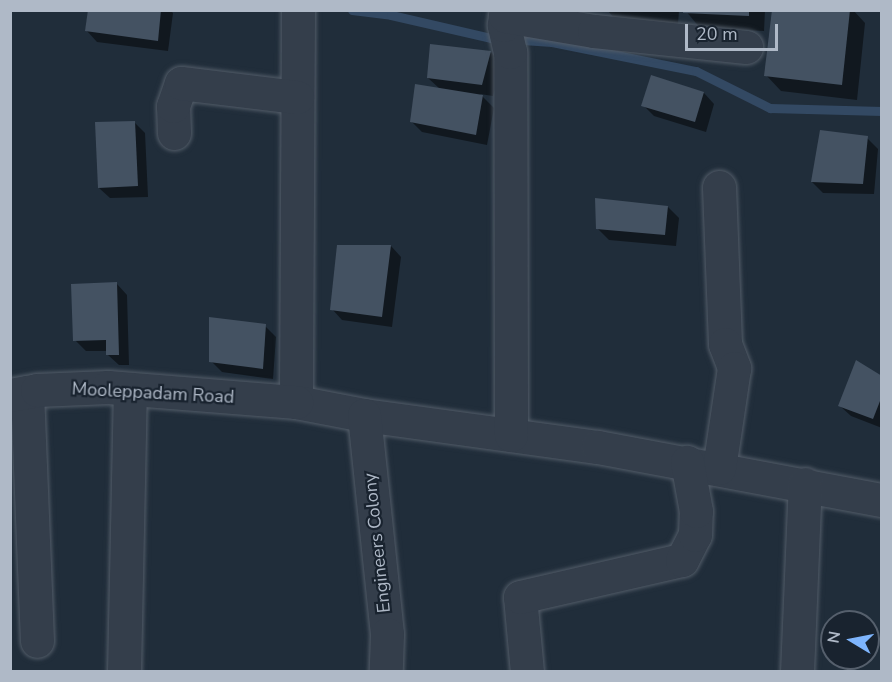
<!DOCTYPE html>
<style>
body{margin:0}
#map{position:relative;width:892px;height:682px;overflow:hidden;background:#202d3a;font-family:"Nunito Sans",sans-serif}
div>[style]{position:absolute}
[style*='--x']{left:calc(var(--x)*1px);top:calc(var(--y)*1px);width:calc(var(--w)*1px);rotate:calc(var(--a)*1deg)}
.shadow>*{inset:0;background:#0007}
.stream>*{height:9px;margin:-4.5px;padding:0 4.5px;transform-origin:4.5px;border-radius:4.5px;background:#334963}
.building>*{inset:0;background:#445262}
.roads{filter:drop-shadow(0 0 2px #525c68) drop-shadow(0 0 2px #525c68)}
.minor>*{height:33px;margin:-16.5px;padding:0 16.5px;transform-origin:16.5px;border-radius:16.5px;background:#343e4b}
span{translate:-50% -50%;white-space:nowrap;text-align:center;line-height:1.15;-webkit-text-stroke:4.5px #19232f;paint-order:stroke}
.street-label{font-size:18px;color:#afb9c7}
.frame{position:absolute;inset:0;border:12px solid #afb9c7;pointer-events:none}
.north{position:absolute;left:820px;top:610px;width:60px;height:60px;box-sizing:border-box;background:#19232f;border:2px solid #555f6c;border-radius:50%;rotate:280deg;font-size:16px;font-weight:700;line-height:24px;text-align:center;color:#afb9c7}
.north::after{content:'';display:block;margin:auto;width:21px;height:27px;background:#7eb5fd;clip-path:polygon(50% 0,100% 100%,50% 72%,0 100%)}
.scale{position:absolute;left:685px;top:24px;width:93px;height:27px;box-sizing:border-box;border:3px solid #afb9c7;border-top:0;padding-left:8px;font-size:18px;line-height:21px;white-space:nowrap;color:#afb9c7;-webkit-text-stroke:4px #19232f;paint-order:stroke}
</style>
<div id="map">
<div class="shadow">
<div style="clip-path:polygon(89px 10px,170px 10px,173px 13px,168px 51px,97px 42px,87px 31px)"></div>
<div style="clip-path:polygon(607px 10px,679px 10px,678px 25px,617px 21px)"></div>
<div style="clip-path:polygon(685px 10px,765px 10px,764px 31px,700px 28px)"></div>
<div style="clip-path:polygon(773px 10px,853px 10px,865px 23px,857px 100px,781px 91px,766px 75px)"></div>
<div style="clip-path:polygon(491px 52px,501px 63px,493px 96px,480px 94px,494px 108px,487px 145px,422px 132px,411px 121px,440px 89px,428px 78px)"></div>
<div style="clip-path:polygon(704px 93px,714px 104px,706px 132px,654px 116px,643px 105px)"></div>
<div style="clip-path:polygon(134px 122px,145px 133px,148px 197px,110px 198px,99px 188px)"></div>
<div style="clip-path:polygon(867px 138px,878px 149px,874px 194px,823px 193px,812px 182px)"></div>
<div style="clip-path:polygon(668px 207px,679px 218px,676px 246px,609px 240px,598px 229px)"></div>
<div style="clip-path:polygon(391px 246px,401px 257px,392px 327px,342px 320px,332px 309px)"></div>
<div style="clip-path:polygon(117px 284px,127px 295px,129px 365px,119px 365px,108px 355px,108px 351px,86px 351px,75px 340px)"></div>
<div style="clip-path:polygon(265px 326px,276px 337px,273px 379px,222px 372px,211px 361px)"></div>
<div style="clip-path:polygon(882px 377px,882px 428px,851px 416px,840px 406px)"></div>
</div>
<div class="stream">
<div style="--x:352;--y:10;--w:39;--a:7"></div>
<div style="--x:391;--y:15;--w:103;--a:13"></div>
<div style="--x:491;--y:38;--w:61;--a:3.8"></div>
<div style="--x:552;--y:42;--w:147;--a:11.4"></div>
<div style="--x:696;--y:71;--w:83;--a:26.6"></div>
<div style="--x:770;--y:108;--w:112;--a:1.5"></div>
</div>
<div class="building">
<div style="clip-path:polygon(88px 10px,161px 10px,158px 41px,85px 31px)"></div>
<div style="clip-path:polygon(683px 10px,749px 10px,749px 16px,683px 13px)"></div>
<div style="clip-path:polygon(772px 10px,850px 10px,842px 85px,764px 76px)"></div>
<div style="clip-path:polygon(430px 44px,491px 51px,482px 85px,427px 78px)"></div>
<div style="clip-path:polygon(651px 75px,704px 92px,695px 122px,641px 106px)"></div>
<div style="clip-path:polygon(415px 84px,483px 95px,476px 135px,410px 122px)"></div>
<div style="clip-path:polygon(135px 121px,138px 186px,98px 188px,95px 122px)"></div>
<div style="clip-path:polygon(820px 130px,868px 136px,863px 184px,811px 182px)"></div>
<div style="clip-path:polygon(595px 198px,668px 206px,665px 235px,596px 229px)"></div>
<div style="clip-path:polygon(337px 245px,391px 245px,382px 317px,330px 310px)"></div>
<div style="clip-path:polygon(117px 282px,119px 355px,106px 355px,106px 340px,73px 341px,71px 284px)"></div>
<div style="clip-path:polygon(209px 317px,266px 324px,263px 369px,209px 362px)"></div>
<div style="clip-path:polygon(856px 360px,882px 376px,882px 396px,873px 419px,838px 406px)"></div>
</div>
<div class="roads">
<div class="minor">
<div style="--x:298;--y:10;--w:392;--a:90.3"></div>
<div style="--x:296;--y:402;--w:69;--a:10.8"></div>
<div style="--x:364;--y:415;--w:236;--a:7.8"></div>
<div style="--x:598;--y:447;--w:289;--a:10.6"></div>
<div style="--x:174;--y:133;--w:27;--a:-92"></div>
<div style="--x:173;--y:106;--w:24;--a:-71"></div>
<div style="--x:181;--y:83;--w:117;--a:6.9"></div>
<div style="--x:719;--y:187;--w:157;--a:87.8"></div>
<div style="--x:725;--y:344;--w:26;--a:69"></div>
<div style="--x:734;--y:368;--w:101;--a:98.5"></div>
<div style="--x:27;--y:392;--w:249;--a:87.7"></div>
<div style="--x:10;--y:395;--w:27;--a:-10"></div>
<div style="--x:37;--y:390;--w:71;--a:-2.4"></div>
<div style="--x:108;--y:387;--w:189;--a:4.6"></div>
<div style="--x:364;--y:415;--w:220;--a:84"></div>
<div style="--x:387;--y:634;--w:38;--a:92"></div>
<div style="--x:511;--y:435;--w:383;--a:-90.1"></div>
<div style="--x:510;--y:52;--w:28;--a:-103"></div>
<div style="--x:504;--y:25;--w:9;--a:-84"></div>
<div style="--x:505;--y:16;--w:90;--a:9.6"></div>
<div style="--x:594;--y:31;--w:153;--a:6"></div>
<div style="--x:124;--y:672;--w:283;--a:-88.8"></div>
<div style="--x:527;--y:672;--w:75;--a:-95.3"></div>
<div style="--x:520;--y:597;--w:166;--a:-12.9"></div>
<div style="--x:682;--y:560;--w:28;--a:-63"></div>
<div style="--x:695;--y:535;--w:24;--a:-88"></div>
<div style="--x:696;--y:511;--w:50;--a:-100.4"></div>
<div style="--x:797;--y:672;--w:188;--a:-87.6"></div>
</div>
</div>
<div class="street-label">
<span style="left:153px;top:393px;rotate:3deg">Mooleppadam Road</span>
<span style="left:377px;top:543px;rotate:-96deg">Engineers Colony</span>
</div>
<div class="frame"></div>
<div class="north">N</div>
<div class="scale">20 m</div>
</div>
